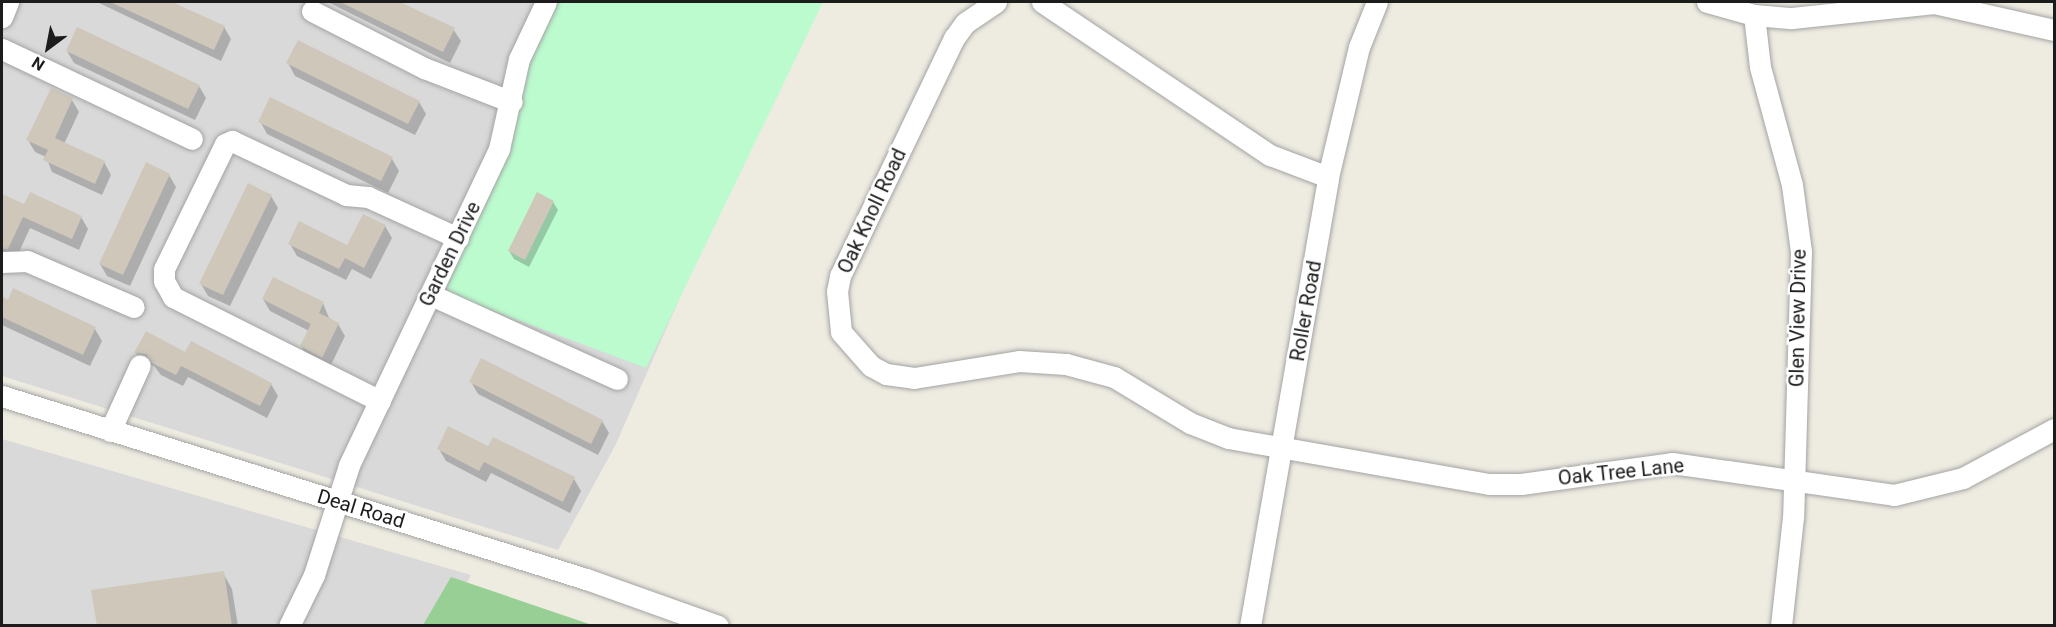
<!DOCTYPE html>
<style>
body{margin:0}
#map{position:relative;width:2056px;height:627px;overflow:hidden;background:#eeece1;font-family:Roboto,sans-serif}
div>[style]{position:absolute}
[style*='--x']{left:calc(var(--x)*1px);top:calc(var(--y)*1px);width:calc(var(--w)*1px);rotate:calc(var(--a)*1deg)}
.residential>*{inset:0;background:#dad9d9}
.forest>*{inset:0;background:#98cf94}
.park>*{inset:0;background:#bbfbce}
.shadow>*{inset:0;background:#0003}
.building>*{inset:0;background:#cec7ba}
.roads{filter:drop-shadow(0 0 2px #a3a3a3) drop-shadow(0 0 2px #a3a3a3)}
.minor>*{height:21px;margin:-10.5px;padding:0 10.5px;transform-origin:10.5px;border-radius:10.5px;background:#fff}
span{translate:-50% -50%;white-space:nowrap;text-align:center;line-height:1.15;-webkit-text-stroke:5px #fff;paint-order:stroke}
.street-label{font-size:20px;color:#1c1c1c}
.frame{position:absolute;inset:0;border:3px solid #1c1c1c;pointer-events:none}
.north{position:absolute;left:18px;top:18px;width:60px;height:60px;-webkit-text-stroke:4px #fff;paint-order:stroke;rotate:212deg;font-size:16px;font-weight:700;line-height:24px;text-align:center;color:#1c1c1c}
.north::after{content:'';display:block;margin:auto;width:21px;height:27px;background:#1c1c1c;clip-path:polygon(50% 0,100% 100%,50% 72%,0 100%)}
</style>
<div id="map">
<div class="residential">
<div style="clip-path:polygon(2px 2px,809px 2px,615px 446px,558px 550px,2px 376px)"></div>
<div style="clip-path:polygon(2px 439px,471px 575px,445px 625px,2px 625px)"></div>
</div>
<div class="forest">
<div style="clip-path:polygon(451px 577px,592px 625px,423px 625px)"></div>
</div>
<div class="park">
<div style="clip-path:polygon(545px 2px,823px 2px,646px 368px,435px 289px)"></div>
</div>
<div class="shadow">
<div style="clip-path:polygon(97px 2px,169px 2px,224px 27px,231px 39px,221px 61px)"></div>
<div style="clip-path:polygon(328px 2px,396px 2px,453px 29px,461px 41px,450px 63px)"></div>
<div style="clip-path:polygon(67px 51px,199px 86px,206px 98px,195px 120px,74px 63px)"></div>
<div style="clip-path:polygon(288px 63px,419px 102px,426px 114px,415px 135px,295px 76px)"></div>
<div style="clip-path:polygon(52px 90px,72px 100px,79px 112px,64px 144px,104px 162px,111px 175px,102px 195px,52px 172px,46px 157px,35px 152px,28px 140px)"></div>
<div style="clip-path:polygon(260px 121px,392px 159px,399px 171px,388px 193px,267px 134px)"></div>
<div style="clip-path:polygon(169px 175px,176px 187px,130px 286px,107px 276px,100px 264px)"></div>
<div style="clip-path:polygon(271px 196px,278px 208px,230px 306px,208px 296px,201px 284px)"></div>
<div style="clip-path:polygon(5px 197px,25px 206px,81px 217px,88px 229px,79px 250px,30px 228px,15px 261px,2px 265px,2px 206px)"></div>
<div style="clip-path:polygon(553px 202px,558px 210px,529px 267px,514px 259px,509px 251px)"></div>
<div style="clip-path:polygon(385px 226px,392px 238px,371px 279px,352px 269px,346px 280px,297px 256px,290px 244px,348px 247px)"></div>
<div style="clip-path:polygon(2px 298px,95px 329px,102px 341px,90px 366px,2px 325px)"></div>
<div style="clip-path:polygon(263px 299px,323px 303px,329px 318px,338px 324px,345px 336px,329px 369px,308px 358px,301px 346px,309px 331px,270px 311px)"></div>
<div style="clip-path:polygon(147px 333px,186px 354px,271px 384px,278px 396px,267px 418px,188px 377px,183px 386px,161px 375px,154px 366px,143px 365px,136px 353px)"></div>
<div style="clip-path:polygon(471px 382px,602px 421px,609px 433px,598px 455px,478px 394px)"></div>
<div style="clip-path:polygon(489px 448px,574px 479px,581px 491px,570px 513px,491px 473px,486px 482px,446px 461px,439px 449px)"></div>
<div style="clip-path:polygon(223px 573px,232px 589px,238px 626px,98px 626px)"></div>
</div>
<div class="building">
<div style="clip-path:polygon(110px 2px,172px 2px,225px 26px,214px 50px)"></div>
<div style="clip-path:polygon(340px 2px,400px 2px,455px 28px,443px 52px)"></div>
<div style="clip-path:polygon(77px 27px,200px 85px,188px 109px,66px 51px)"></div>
<div style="clip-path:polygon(298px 40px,420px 101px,408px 124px,286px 63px)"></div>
<div style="clip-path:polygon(51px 88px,73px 98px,55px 138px,105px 161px,95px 184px,43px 160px,48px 150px,26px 140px)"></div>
<div style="clip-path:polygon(270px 97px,393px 157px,381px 181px,258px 122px)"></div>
<div style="clip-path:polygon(146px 162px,170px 174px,123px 275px,99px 264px)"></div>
<div style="clip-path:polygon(248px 183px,272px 195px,223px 295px,199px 284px)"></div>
<div style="clip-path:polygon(30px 192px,82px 216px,72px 239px,23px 217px,8px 249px,2px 249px,2px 194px,24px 204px)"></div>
<div style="clip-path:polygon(537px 192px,554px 201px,525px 260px,508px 251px)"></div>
<div style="clip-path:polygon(363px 214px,386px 225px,364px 268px,345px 258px,339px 269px,288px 244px,299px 221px,347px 245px)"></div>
<div style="clip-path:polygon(273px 277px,324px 302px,319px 313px,339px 323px,322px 358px,300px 346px,311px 324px,262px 299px)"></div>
<div style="clip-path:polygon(13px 288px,96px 327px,83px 355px,2px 317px,2px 296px,8px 300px)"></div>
<div style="clip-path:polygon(146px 331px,185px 352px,191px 341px,272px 383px,260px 406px,181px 366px,176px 375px,152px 363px,146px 354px,134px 353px)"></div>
<div style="clip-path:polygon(481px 358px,603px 420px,591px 444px,469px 382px)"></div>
<div style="clip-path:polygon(448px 426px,488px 446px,493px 437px,575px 477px,563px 502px,484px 462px,479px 471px,437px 449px)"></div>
<div style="clip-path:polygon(224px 571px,232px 626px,97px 626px,91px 590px)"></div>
</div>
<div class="roads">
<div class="minor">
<div style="--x:996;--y:2;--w:37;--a:146"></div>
<div style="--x:965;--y:23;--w:19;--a:126"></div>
<div style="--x:954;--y:38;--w:264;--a:115.6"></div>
<div style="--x:840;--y:276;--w:15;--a:101"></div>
<div style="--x:837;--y:291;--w:41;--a:84.4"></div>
<div style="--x:841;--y:332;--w:45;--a:48.6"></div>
<div style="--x:871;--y:366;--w:17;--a:28"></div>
<div style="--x:886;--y:374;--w:28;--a:8"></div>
<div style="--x:914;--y:378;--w:106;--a:-9.2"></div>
<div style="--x:1019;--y:361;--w:47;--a:3.7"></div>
<div style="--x:1066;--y:364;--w:50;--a:15.2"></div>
<div style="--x:1114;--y:377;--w:89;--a:31.2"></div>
<div style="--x:1190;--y:423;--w:41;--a:21.5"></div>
<div style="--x:1228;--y:438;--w:265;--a:10"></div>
<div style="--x:1489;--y:484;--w:32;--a:0"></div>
<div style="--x:1521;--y:484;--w:152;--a:-7.9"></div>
<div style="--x:1672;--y:463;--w:224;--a:8.2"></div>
<div style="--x:1894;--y:495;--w:71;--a:-13.8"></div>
<div style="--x:1963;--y:478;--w:103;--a:-28.3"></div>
<div style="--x:1042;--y:2;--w:275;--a:33.9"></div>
<div style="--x:1270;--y:155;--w:62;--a:20.8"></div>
<div style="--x:1707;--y:2;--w:49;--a:15.5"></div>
<div style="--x:1754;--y:15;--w:38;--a:5"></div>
<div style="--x:1792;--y:18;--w:143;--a:-6"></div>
<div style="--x:1934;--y:3;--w:123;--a:12.7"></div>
<div style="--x:312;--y:11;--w:126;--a:27"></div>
<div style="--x:424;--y:68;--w:94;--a:21.1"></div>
<div style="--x:1754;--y:15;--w:52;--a:83.4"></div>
<div style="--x:1760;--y:67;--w:122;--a:74.8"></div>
<div style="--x:1792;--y:185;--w:68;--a:82.3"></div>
<div style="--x:1801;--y:252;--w:265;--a:91.7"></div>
<div style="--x:1793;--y:517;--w:110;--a:96.3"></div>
<div style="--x:2;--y:17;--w:16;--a:-68"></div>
<div style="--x:2;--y:49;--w:210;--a:25.3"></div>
<div style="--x:2;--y:262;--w:25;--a:-2"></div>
<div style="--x:27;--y:261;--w:116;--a:23.3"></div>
<div style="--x:431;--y:295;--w:204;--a:24.3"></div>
<div style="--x:2;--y:396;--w:612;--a:17.4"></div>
<div style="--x:586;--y:579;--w:140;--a:19.6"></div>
<div style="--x:380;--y:401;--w:232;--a:-153.3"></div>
<div style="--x:173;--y:297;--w:18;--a:-119"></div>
<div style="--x:164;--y:281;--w:12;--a:-90"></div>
<div style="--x:164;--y:269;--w:139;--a:-64"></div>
<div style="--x:225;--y:144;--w:8;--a:-23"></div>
<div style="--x:232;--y:141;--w:126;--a:25.3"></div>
<div style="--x:346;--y:195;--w:22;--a:5"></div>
<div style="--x:368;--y:197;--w:99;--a:24.5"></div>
<div style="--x:110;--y:431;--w:72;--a:-65.6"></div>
<div style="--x:289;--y:626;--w:57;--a:-63.9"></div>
<div style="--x:314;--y:575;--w:115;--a:-72.3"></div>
<div style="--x:349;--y:465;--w:350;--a:-64.6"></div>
<div style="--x:499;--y:149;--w:92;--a:-77.5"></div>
<div style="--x:519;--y:59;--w:63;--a:-64.7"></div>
<div style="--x:1250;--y:626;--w:456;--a:-80.1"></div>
<div style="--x:1328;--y:177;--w:134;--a:-76.6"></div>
<div style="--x:1359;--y:47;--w:48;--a:-68.2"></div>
</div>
</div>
<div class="street-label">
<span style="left:872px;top:211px;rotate:-65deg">Oak Knoll Road</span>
<span style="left:450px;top:254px;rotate:-64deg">Garden Drive</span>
<span style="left:1306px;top:311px;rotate:-80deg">Roller Road</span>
<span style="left:1798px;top:318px;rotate:-89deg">Glen View Drive</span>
<span style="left:1621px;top:472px;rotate:-6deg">Oak Tree Lane</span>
<span style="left:361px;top:509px;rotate:17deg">Deal Road</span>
</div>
<div class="frame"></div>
<div class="north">N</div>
</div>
